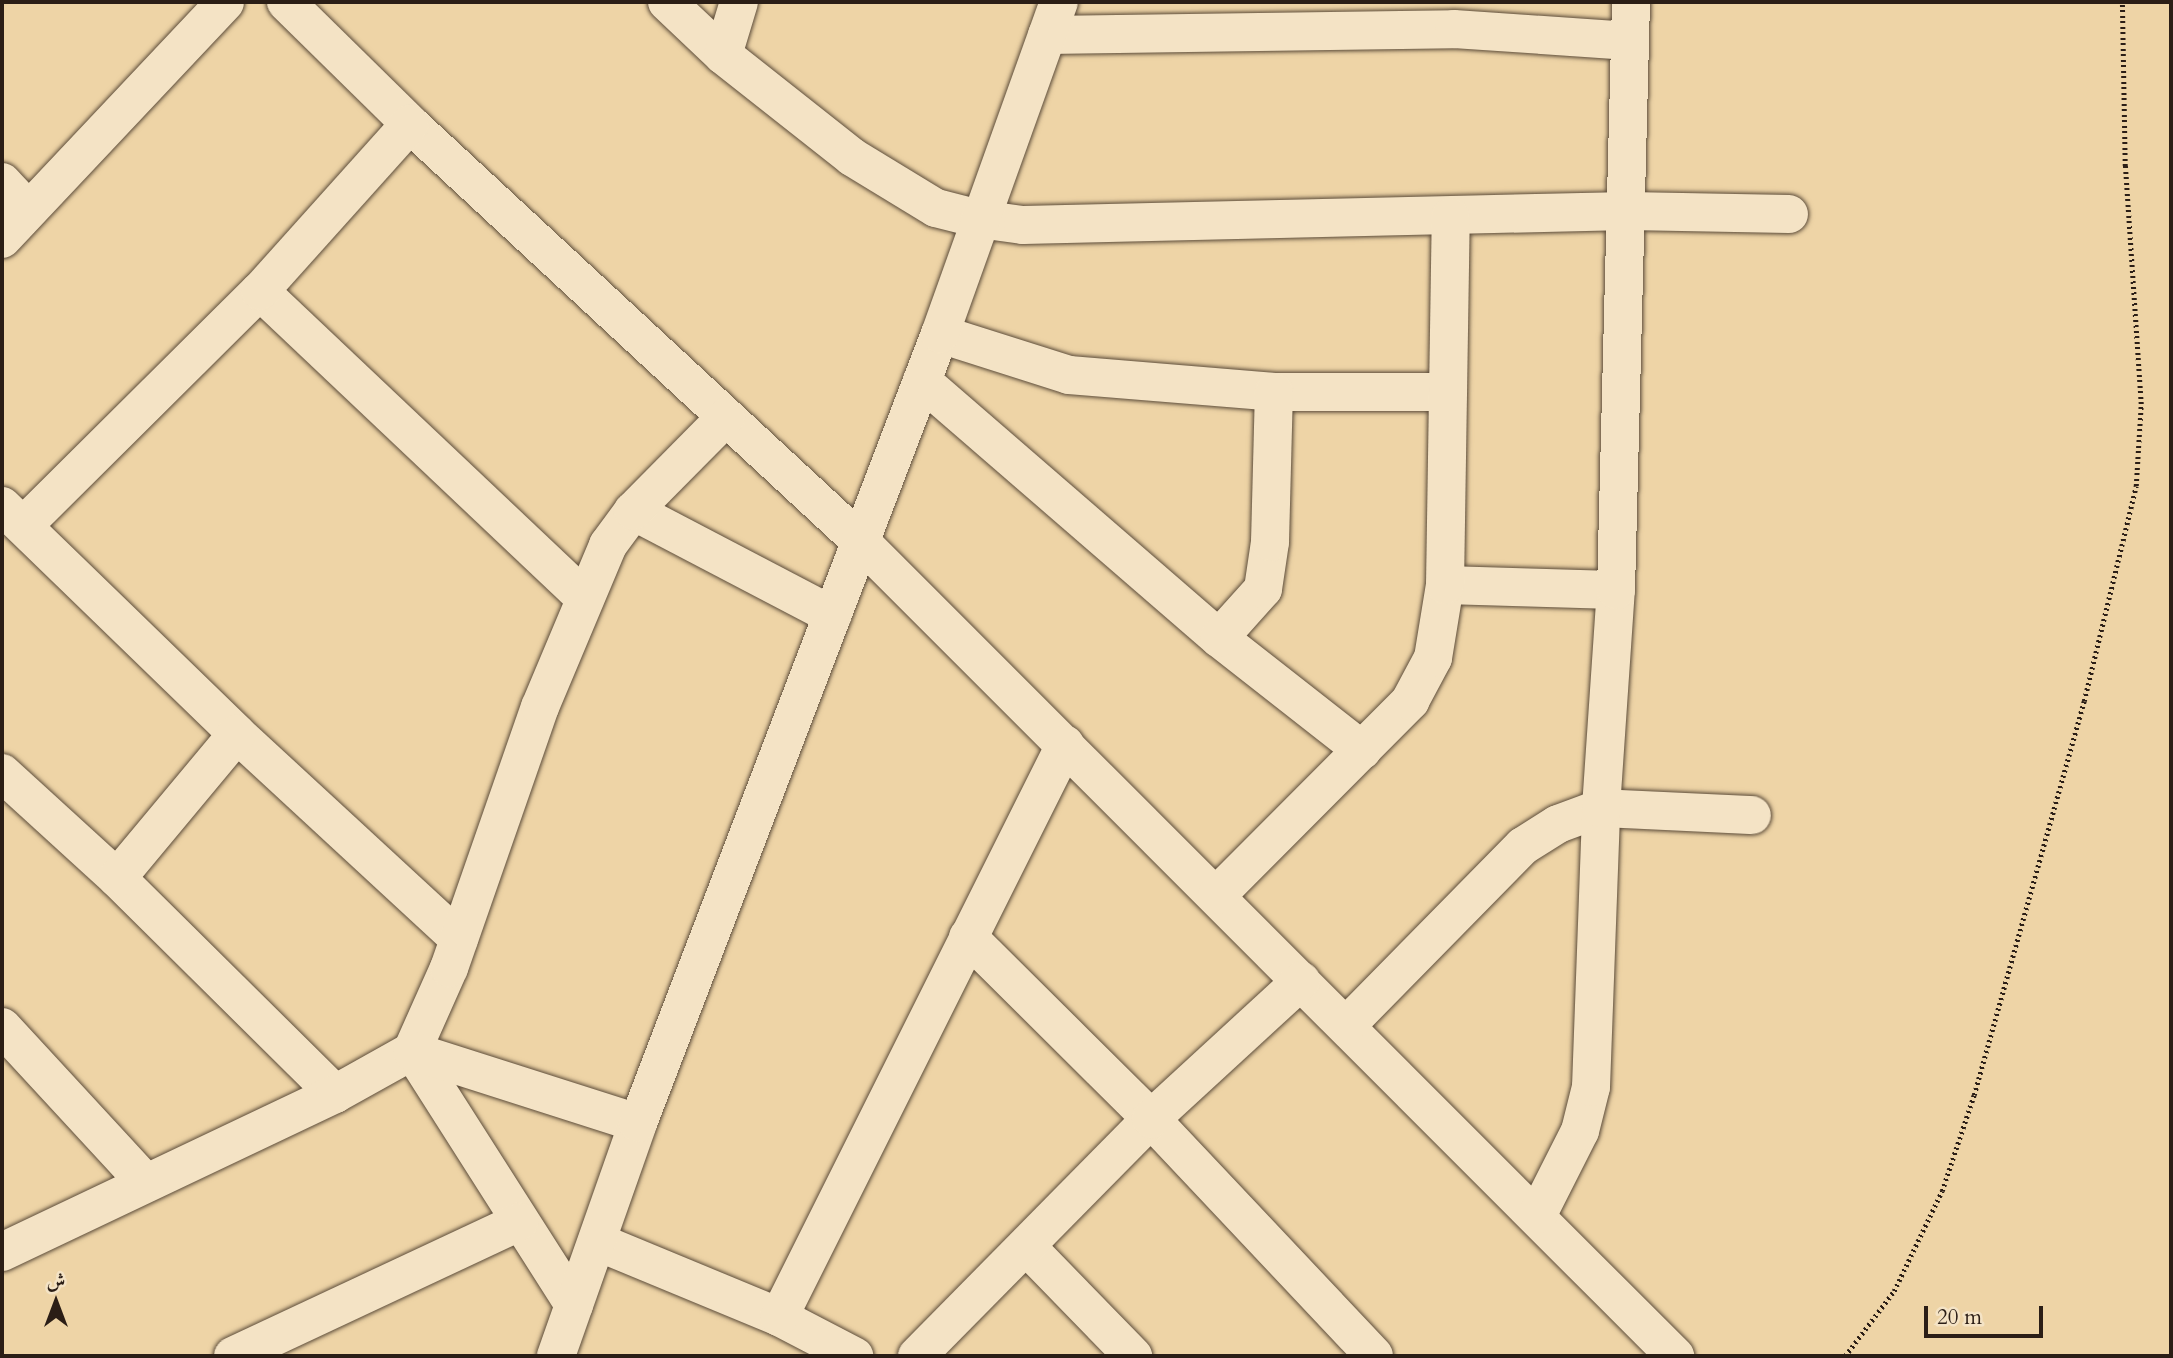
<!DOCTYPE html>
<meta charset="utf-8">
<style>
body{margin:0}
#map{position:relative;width:2173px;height:1358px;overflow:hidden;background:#eed4a6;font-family:Cardo,Amiri,serif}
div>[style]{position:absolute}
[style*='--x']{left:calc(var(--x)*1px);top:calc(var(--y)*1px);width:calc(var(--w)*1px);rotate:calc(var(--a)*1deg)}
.path>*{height:4.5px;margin-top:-2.25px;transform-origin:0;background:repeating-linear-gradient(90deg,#2b1e16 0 2px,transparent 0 5.5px)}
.roads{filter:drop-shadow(0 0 2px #5c4c3a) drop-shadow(0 0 2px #5c4c3a)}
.minor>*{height:38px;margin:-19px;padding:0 19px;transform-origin:19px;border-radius:19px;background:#f4e3c5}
span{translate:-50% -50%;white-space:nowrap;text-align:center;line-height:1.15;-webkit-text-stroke:5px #f4e3c5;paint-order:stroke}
.frame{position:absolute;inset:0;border:4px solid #2b1e16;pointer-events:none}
.north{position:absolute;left:21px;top:1267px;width:70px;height:70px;-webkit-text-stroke:5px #f4e3c5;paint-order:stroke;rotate:0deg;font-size:19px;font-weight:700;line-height:28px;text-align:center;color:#2b1e16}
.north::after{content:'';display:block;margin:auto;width:24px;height:32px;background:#2b1e16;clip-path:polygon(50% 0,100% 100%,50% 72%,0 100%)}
.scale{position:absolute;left:1924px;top:1306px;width:119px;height:32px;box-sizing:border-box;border:4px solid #2b1e16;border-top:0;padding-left:9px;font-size:21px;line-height:24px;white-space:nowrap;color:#2b1e16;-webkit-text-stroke:5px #f4e3c5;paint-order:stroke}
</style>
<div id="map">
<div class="path">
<div style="--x:1845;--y:1356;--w:81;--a:-53"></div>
<div style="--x:1894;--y:1291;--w:111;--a:-64.4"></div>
<div style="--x:1942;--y:1191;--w:101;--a:-71.6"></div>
<div style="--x:1974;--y:1095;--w:409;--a:-74.4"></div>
<div style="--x:2084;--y:701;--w:221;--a:-76.4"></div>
<div style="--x:2136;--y:486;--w:82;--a:-86.5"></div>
<div style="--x:2141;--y:404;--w:239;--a:-93.8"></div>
<div style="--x:2125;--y:166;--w:164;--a:-91"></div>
</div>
<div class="roads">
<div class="minor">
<div style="--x:286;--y:2;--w:174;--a:44.5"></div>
<div style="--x:410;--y:124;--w:614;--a:42.82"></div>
<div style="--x:860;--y:541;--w:1153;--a:45"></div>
<div style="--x:667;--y:2;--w:77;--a:43.4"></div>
<div style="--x:723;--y:55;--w:164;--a:38.3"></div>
<div style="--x:852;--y:157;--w:98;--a:31.3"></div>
<div style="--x:936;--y:208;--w:44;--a:14.3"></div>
<div style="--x:979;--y:219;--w:44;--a:7.8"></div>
<div style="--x:1023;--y:225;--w:605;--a:-1.33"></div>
<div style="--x:1628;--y:211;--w:161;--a:1.1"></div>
<div style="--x:1047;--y:35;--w:407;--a:-0.8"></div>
<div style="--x:1454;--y:29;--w:176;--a:3.9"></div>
<div style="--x:723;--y:55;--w:55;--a:-73.2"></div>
<div style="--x:2;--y:182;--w:38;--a:47"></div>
<div style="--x:2;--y:239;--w:325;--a:-46.7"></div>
<div style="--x:260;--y:291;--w:447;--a:43.4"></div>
<div style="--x:940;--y:334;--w:135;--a:17.6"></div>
<div style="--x:1069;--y:375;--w:206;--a:4.7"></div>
<div style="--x:1274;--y:392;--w:173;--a:0"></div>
<div style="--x:922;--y:381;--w:393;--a:40.9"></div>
<div style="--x:1219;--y:638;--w:182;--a:38.1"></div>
<div style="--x:2;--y:506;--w:327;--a:44.1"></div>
<div style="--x:237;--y:734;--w:302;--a:42.7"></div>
<div style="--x:633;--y:511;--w:225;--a:27.6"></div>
<div style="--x:24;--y:525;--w:332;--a:-44.8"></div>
<div style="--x:260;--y:291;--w:224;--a:-48.1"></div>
<div style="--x:1445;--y:585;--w:171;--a:1.7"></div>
<div style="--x:1219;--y:638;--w:66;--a:-48.1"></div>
<div style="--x:1263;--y:589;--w:48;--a:-81.5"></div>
<div style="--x:1270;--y:542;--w:150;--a:-88.5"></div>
<div style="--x:2;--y:773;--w:156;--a:42.4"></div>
<div style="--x:117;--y:878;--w:307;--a:44.7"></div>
<div style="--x:117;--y:878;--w:187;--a:-50.2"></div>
<div style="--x:1217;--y:895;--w:274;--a:-45.1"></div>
<div style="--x:1410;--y:701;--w:49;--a:-61.9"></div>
<div style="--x:1433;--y:658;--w:74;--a:-80.7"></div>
<div style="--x:1445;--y:585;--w:368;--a:-89.1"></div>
<div style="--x:968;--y:937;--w:258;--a:44.8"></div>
<div style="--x:1151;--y:1119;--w:325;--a:46.7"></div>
<div style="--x:1346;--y:1026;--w:252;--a:-45.5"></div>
<div style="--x:1523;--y:846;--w:41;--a:-32.2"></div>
<div style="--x:1558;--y:824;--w:46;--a:-20.4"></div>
<div style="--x:1601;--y:808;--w:151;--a:2.7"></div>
<div style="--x:2;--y:1027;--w:211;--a:47.3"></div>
<div style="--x:1538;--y:1214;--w:93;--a:-63.2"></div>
<div style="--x:1580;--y:1131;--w:45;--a:-76"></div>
<div style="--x:1591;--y:1087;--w:279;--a:-87.9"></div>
<div style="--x:1601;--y:808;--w:219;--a:-86.1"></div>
<div style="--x:1616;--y:590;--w:588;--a:-88.54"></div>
<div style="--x:598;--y:1242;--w:196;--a:22.5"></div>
<div style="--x:779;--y:1317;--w:85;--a:27.5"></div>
<div style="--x:1028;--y:1248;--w:151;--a:45.8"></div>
<div style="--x:2;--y:1252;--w:369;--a:-25.4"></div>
<div style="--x:335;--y:1094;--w:88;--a:-29.2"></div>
<div style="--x:412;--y:1051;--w:91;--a:-66"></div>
<div style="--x:449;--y:968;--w:276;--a:-70.8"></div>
<div style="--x:540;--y:707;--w:176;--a:-67.2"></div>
<div style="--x:608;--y:545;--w:42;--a:-53.7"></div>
<div style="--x:633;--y:511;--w:132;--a:-45.3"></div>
<div style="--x:574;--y:1305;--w:301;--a:-122.5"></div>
<div style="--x:412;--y:1051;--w:237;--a:17.7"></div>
<div style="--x:779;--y:1317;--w:640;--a:-63.43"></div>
<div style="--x:233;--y:1356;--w:316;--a:-25.1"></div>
<div style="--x:556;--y:1356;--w:247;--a:-70.6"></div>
<div style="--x:638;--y:1123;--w:845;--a:-69.06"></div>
<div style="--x:940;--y:334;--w:353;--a:-70.3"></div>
<div style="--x:917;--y:1356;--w:333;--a:-45.4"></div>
<div style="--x:1151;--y:1119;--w:204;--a:-42.6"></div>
</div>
</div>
<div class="frame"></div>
<div class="north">ش</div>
<div class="scale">20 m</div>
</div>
